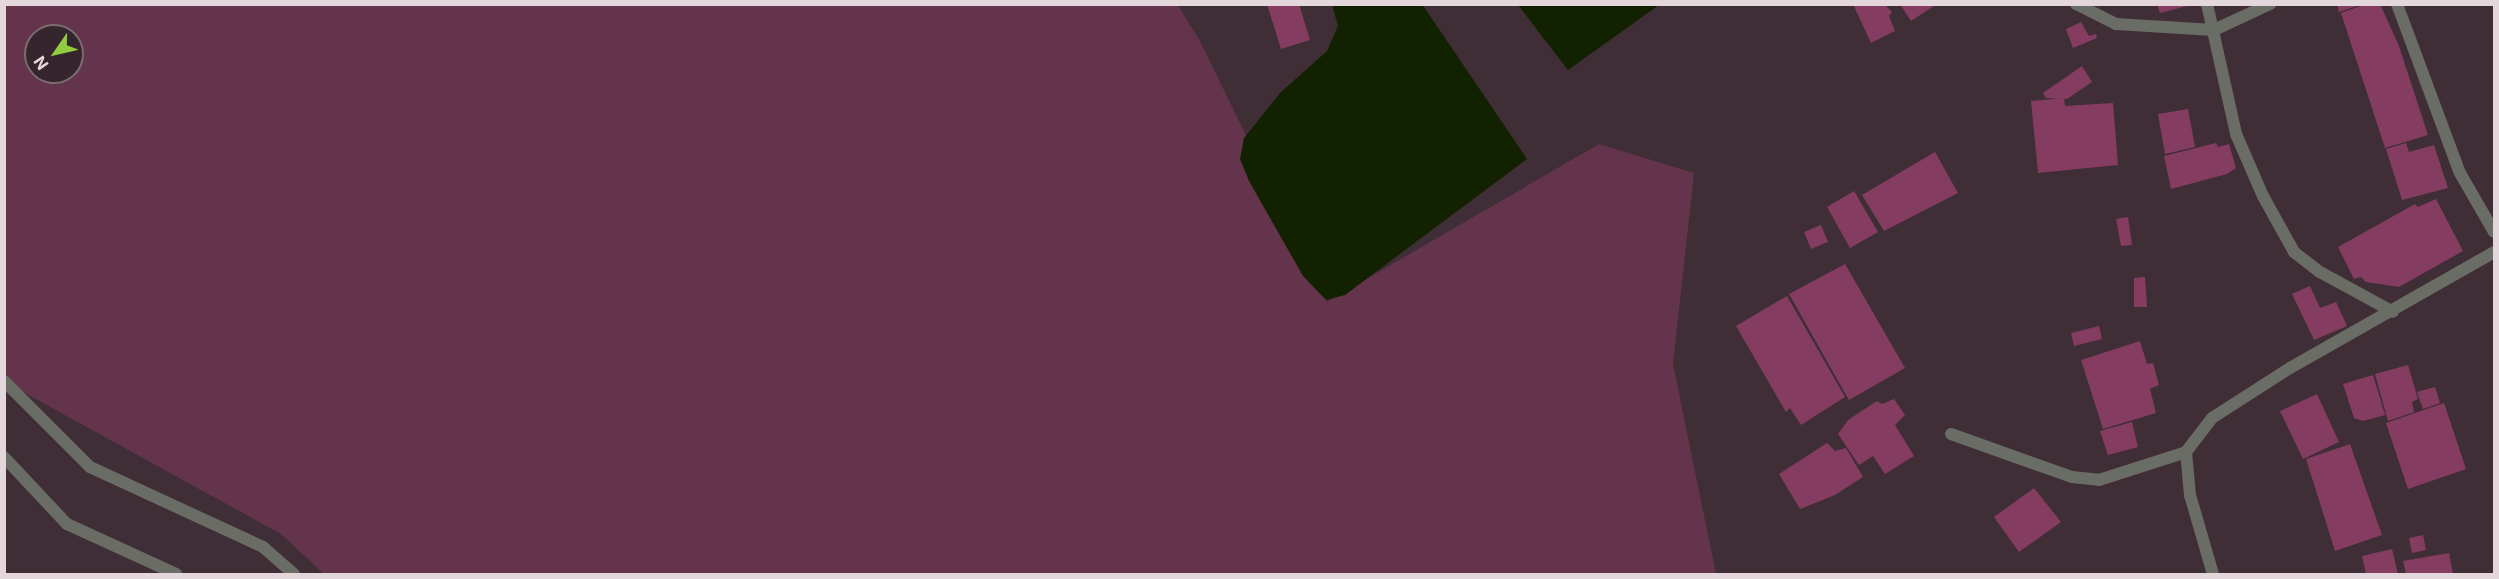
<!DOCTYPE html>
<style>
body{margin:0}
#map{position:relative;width:2499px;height:579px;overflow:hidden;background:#402e36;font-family:Inter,sans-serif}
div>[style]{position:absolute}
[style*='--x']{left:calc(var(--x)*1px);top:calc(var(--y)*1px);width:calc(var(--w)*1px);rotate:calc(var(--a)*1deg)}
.green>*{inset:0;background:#63344b}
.water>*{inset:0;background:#122200}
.building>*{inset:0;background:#843c61}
.lane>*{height:12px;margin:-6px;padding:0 6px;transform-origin:6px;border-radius:6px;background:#696d65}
.street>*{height:12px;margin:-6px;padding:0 6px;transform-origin:6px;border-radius:6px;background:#696d65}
span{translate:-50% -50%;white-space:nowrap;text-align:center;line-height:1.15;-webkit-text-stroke:6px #35252c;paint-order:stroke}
.frame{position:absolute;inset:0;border:6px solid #e3d7dc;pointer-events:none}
.north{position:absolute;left:24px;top:24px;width:60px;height:60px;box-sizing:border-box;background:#35252c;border:2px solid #7b6c72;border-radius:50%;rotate:236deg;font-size:16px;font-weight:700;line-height:24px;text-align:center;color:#e3d7dc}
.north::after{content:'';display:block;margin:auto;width:21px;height:27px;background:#91cd3f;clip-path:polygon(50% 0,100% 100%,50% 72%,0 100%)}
</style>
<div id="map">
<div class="green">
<div style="clip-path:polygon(evenodd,5px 5px,1178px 5px,1200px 41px,1327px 302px,1599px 144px,1694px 173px,1673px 364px,1716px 574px,324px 574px,281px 534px,5px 382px,5px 5px,36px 36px,72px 36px,72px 72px,36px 72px,36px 36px)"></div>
</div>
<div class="water">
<div style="clip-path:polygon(1422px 4px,1527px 159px,1345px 295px,1326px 300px,1303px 276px,1249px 181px,1240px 159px,1244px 138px,1281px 92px,1327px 51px,1338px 26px,1332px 5px)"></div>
<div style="clip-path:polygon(1518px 5px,1659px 5px,1568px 70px)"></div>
</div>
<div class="building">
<div style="clip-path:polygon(1267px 4px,1299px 4px,1310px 40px,1281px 49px)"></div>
<div style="clip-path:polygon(1853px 4px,1884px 4px,1892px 12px,1889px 16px,1895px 31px,1871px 43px)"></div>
<div style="clip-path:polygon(1900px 4px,1937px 4px,1911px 21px)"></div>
<div style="clip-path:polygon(2157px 4px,2191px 4px,2191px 5px,2160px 13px)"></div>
<div style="clip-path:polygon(2337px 4px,2360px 4px,2360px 5px,2339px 12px)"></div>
<div style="clip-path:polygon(2366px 4px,2380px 4px,2399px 46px,2428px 135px,2385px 148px,2341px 13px)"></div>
<div style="clip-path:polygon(2081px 22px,2089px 36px,2096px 34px,2097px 38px,2073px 48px,2066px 29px)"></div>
<div style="clip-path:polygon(2082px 66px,2092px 82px,2067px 99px,2046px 98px,2043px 93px)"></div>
<div style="clip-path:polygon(2064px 98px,2065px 106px,2113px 103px,2118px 165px,2038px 173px,2031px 101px)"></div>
<div style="clip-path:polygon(2188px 109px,2195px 147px,2165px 154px,2158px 114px)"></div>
<div style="clip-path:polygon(2216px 143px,2218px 147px,2229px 144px,2236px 168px,2227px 174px,2171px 189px,2164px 156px)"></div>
<div style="clip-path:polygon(2406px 143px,2409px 152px,2434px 145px,2448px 188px,2402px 200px,2386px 149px)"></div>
<div style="clip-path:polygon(1935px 152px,1958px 193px,1884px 231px,1862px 195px)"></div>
<div style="clip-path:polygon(1854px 191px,1878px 232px,1850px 248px,1827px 207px)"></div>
<div style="clip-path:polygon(2436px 199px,2463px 251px,2399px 287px,2366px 282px,2361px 277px,2354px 279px,2338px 247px,2415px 204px,2418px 207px)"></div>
<div style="clip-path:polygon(2128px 217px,2132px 245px,2121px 246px,2116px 219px)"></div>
<div style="clip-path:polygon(1821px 225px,1828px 242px,1811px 249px,1804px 232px)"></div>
<div style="clip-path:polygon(1845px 264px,1905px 368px,1849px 400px,1789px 294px)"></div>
<div style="clip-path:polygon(2145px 277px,2147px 307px,2134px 307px,2134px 278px)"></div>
<div style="clip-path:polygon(2310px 286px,2320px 308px,2336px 302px,2347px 326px,2314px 340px,2292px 294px)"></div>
<div style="clip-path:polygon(1787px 296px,1845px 397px,1801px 425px,1790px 408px,1786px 412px,1736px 326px)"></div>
<div style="clip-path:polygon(2099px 326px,2102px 339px,2074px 346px,2071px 333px)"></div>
<div style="clip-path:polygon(2140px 341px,2147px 364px,2153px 363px,2159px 385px,2150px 389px,2156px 413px,2103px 429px,2081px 360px)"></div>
<div style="clip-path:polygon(2408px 365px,2418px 399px,2412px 402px,2414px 412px,2388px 421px,2375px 374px)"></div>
<div style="clip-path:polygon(2373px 375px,2385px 415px,2363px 421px,2354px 418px,2343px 384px)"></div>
<div style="clip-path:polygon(2435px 387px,2440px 403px,2423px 409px,2417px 392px)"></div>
<div style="clip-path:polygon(2317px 394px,2339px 442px,2303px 459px,2280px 411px)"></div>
<div style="clip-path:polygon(1894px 399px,1905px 415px,1895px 425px,1914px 456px,1885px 474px,1873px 456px,1859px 465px,1838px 434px,1848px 420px,1877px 401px,1882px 404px)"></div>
<div style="clip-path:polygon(2444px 403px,2466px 469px,2408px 489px,2386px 423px)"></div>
<div style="clip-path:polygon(2132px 422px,2138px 447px,2108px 455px,2100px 431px)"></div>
<div style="clip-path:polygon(1827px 443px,1835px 451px,1846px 448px,1863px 477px,1835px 495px,1800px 509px,1779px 474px)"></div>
<div style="clip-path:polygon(2350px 444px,2382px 535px,2335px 551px,2306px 459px)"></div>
<div style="clip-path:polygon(2034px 488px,2061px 522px,2019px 552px,1994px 517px)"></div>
<div style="clip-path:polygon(2423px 535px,2426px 550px,2412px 553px,2409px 538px)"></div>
<div style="clip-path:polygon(2392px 549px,2398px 574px,2366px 574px,2362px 556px)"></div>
<div style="clip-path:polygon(2449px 553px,2453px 574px,2406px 574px,2403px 561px)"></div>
</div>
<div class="lane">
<div style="--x:4;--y:381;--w:122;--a:45"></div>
<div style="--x:90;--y:467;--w:191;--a:24.8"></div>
<div style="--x:263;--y:547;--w:41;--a:41.1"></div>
<div style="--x:4;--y:457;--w:92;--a:46.8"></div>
<div style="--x:67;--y:524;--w:120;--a:24.6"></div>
</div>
<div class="street">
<div style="--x:2076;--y:4;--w:45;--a:26.6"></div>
<div style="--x:2116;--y:24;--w:98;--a:3.5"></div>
<div style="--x:2214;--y:30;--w:62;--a:-24.9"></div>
<div style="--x:2207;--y:4;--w:133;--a:77.4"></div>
<div style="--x:2236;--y:134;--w:68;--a:66.5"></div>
<div style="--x:2263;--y:196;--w:64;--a:61"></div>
<div style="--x:2294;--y:252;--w:33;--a:38"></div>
<div style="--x:2320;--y:272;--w:83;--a:28.7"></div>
<div style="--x:2397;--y:4;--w:180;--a:69.6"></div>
<div style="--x:2460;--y:173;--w:68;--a:60"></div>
<div style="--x:1951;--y:434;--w:128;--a:19.6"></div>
<div style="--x:2072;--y:477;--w:27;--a:6"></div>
<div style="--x:2099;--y:480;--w:91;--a:-17.8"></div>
<div style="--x:2186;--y:452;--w:43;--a:-52.6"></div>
<div style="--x:2212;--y:418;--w:93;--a:-32.7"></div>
<div style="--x:2290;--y:368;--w:235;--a:-29.6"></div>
<div style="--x:2186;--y:452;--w:43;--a:84.7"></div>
<div style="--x:2190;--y:495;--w:82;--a:73.8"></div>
</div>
<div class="frame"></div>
<div class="north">N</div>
</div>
